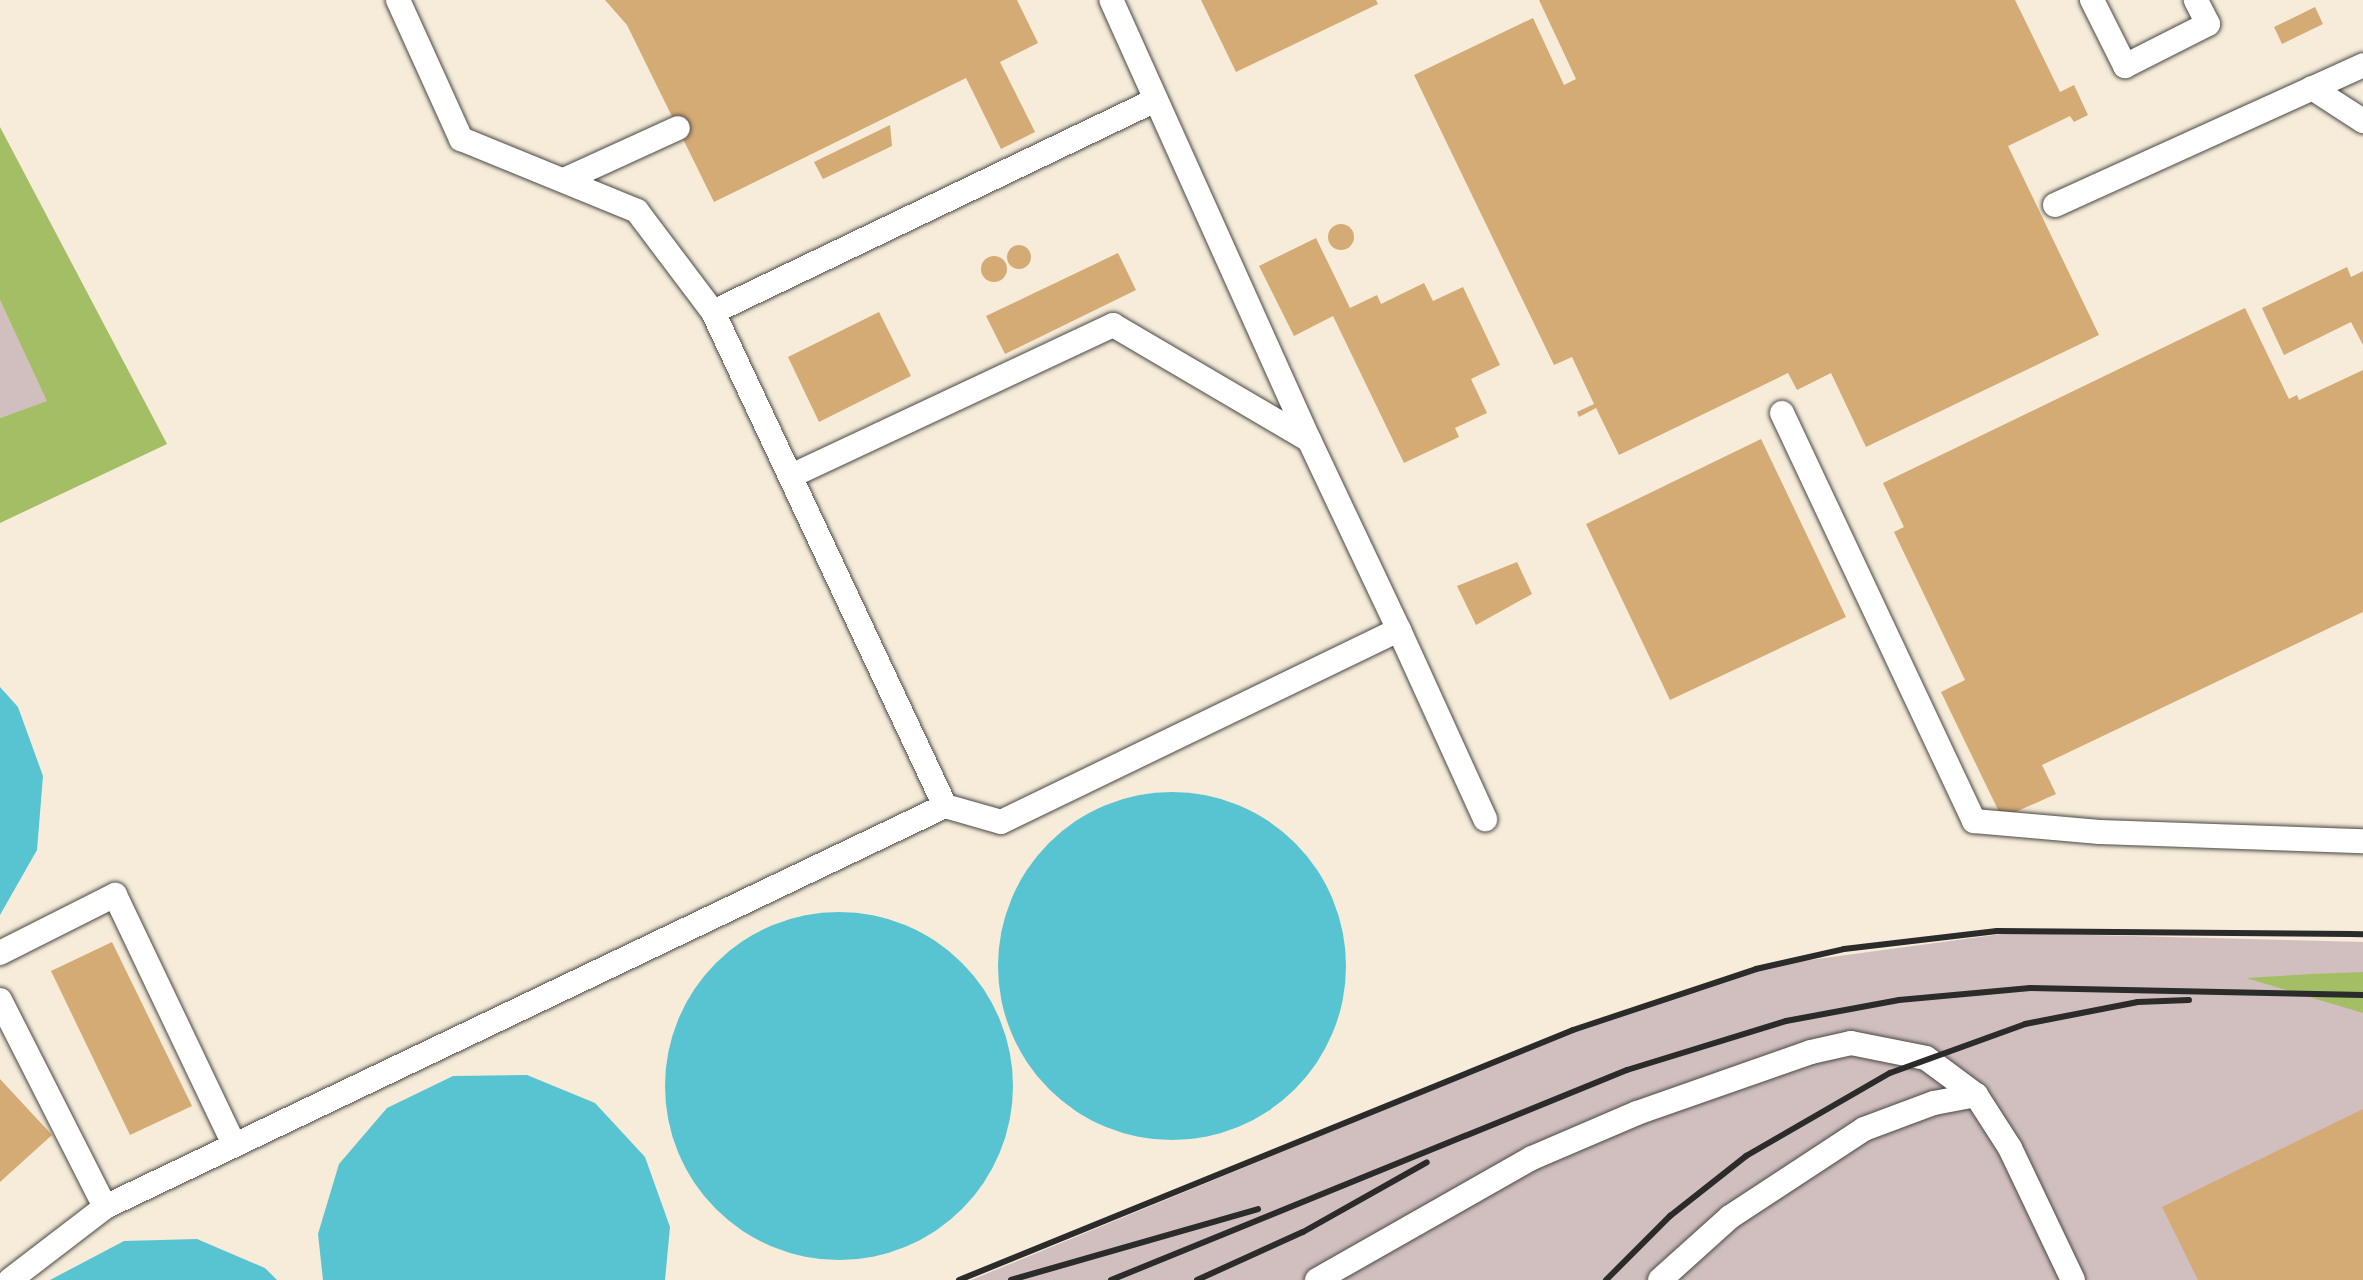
<!DOCTYPE html>
<style>
body{margin:0}
#map{position:relative;width:2363px;height:1280px;overflow:hidden;background:#f6ecd9;font-family:"Shantell Sans",sans-serif}
div>[style]{position:absolute}
[style*='--x']{left:calc(var(--x)*1px);top:calc(var(--y)*1px);width:calc(var(--w)*1px);rotate:calc(var(--a)*1deg)}
.industrial>*{inset:0;background:#d1bfbf}
.green>*{inset:0;background:#a3be65}
.water>*{inset:0;background:#58c4d1}
.round{border-radius:50%}
.building>*{inset:0;background:#d4ab74}
.roads{filter:drop-shadow(0 0 2px #494845) drop-shadow(0 0 2px #494845)}
.lane>*{height:24px;margin:-12px;padding:0 12px;transform-origin:12px;border-radius:12px;background:#fff}
.rail>*{height:6px;margin:-3px;padding:0 3px;transform-origin:3px;border-radius:3px;background:#2b2b2b}
span{translate:-50% -50%;white-space:nowrap;text-align:center;line-height:1.15;-webkit-text-stroke:6px #fdfcf7;paint-order:stroke}
</style>
<div id="map">
<div class="industrial">
<div style="clip-path:polygon(0 300px,48px 401px,0 418px)"></div>
<div style="clip-path:polygon(2009px 933px,2363px 942px,2363px 1280px,971px 1280px,1597px 1022px,1773px 965px)"></div>
</div>
<div class="green">
<div style="clip-path:polygon(0 127px,167px 444px,0 523px,0 418px,47px 401px,0 300px)"></div>
<div style="clip-path:polygon(2363px 972px,2363px 1013px,2246px 978px,2311px 974px)"></div>
</div>
<div class="water">
<div style="clip-path:polygon(0 687px,18px 707px,43px 776px,37px 850px,0 915px)"></div>
<div class="round" style="left:998px;top:792px;width:348px;height:348px"></div>
<div class="round" style="left:665px;top:912px;width:348px;height:348px"></div>
<div style="clip-path:polygon(527px 1075px,595px 1103px,645px 1157px,670px 1227px,665px 1280px,323px 1280px,318px 1234px,339px 1164px,387px 1108px,453px 1076px)"></div>
<div style="clip-path:polygon(197px 1239px,265px 1268px,277px 1280px,50px 1280px,124px 1241px)"></div>
</div>
<div class="building">
<div style="clip-path:polygon(605px 0,1017px 0,1038px 43px,1000px 62px,1035px 132px,1001px 149px,966px 78px,714px 202px,627px 25px)"></div>
<div style="clip-path:polygon(1201px 0,1376px 0,1378px 4px,1236px 72px)"></div>
<div style="clip-path:polygon(1539px 0,2015px 0,2060px 92px,2074px 85px,2088px 115px,2074px 122px,2070px 116px,2008px 146px,2099px 335px,1866px 447px,1831px 373px,1797px 390px,1788px 373px,1619px 455px,1596px 408px,1579px 417px,1577px 412px,1594px 404px,1572px 357px,1554px 365px,1414px 75px,1533px 18px,1564px 85px,1576px 79px)"></div>
<div style="clip-path:polygon(2315px 7px,2323px 24px,2282px 44px,2274px 27px)"></div>
<div style="clip-path:polygon(890px 125px,892px 146px,823px 179px,814px 162px)"></div>
<div class="round" style="left:1328px;top:224px;width:26px;height:26px"></div>
<div style="clip-path:polygon(1316px 238px,1350px 308px,1377px 295px,1381px 304px,1424px 283px,1433px 301px,1463px 287px,1500px 365px,1471px 379px,1487px 413px,1455px 428px,1459px 437px,1404px 463px,1333px 316px,1294px 336px,1259px 266px)"></div>
<div class="round" style="left:1007px;top:245px;width:24px;height:24px"></div>
<div style="clip-path:polygon(1118px 253px,1136px 290px,1005px 354px,986px 316px)"></div>
<div class="round" style="left:981px;top:256px;width:26px;height:26px"></div>
<div style="clip-path:polygon(2347px 267px,2351px 277px,2363px 271px,2363px 345px,2351px 322px,2284px 355px,2262px 308px)"></div>
<div style="clip-path:polygon(2245px 308px,2289px 399px,2297px 395px,2299px 400px,2363px 370px,2363px 612px,2042px 765px,2056px 794px,2002px 818px,1941px 692px,1965px 680px,1894px 532px,1904px 527px,1883px 483px)"></div>
<div style="clip-path:polygon(879px 312px,911px 376px,819px 422px,788px 357px)"></div>
<div style="clip-path:polygon(1761px 439px,1846px 617px,1670px 700px,1586px 524px)"></div>
<div style="clip-path:polygon(1517px 562px,1532px 594px,1476px 625px,1457px 586px)"></div>
<div style="clip-path:polygon(112px 942px,192px 1106px,130px 1135px,51px 971px)"></div>
<div style="clip-path:polygon(0 1079px,52px 1135px,0 1182px)"></div>
<div style="clip-path:polygon(2363px 1109px,2363px 1280px,2198px 1280px,2162px 1207px)"></div>
</div>
<div class="roads">
<div class="lane">
<div style="--x:398;--y:0;--w:153;--a:65.6"></div>
<div style="--x:461;--y:139;--w:190;--a:22.2"></div>
<div style="--x:637;--y:211;--w:126;--a:53"></div>
<div style="--x:713;--y:312;--w:546;--a:64.84"></div>
<div style="--x:2092;--y:0;--w:74;--a:63.4"></div>
<div style="--x:2125;--y:66;--w:93;--a:-26.8"></div>
<div style="--x:2208;--y:24;--w:27;--a:-117"></div>
<div style="--x:2312;--y:88;--w:61;--a:32.9"></div>
<div style="--x:564;--y:180;--w:125;--a:-24.5"></div>
<div style="--x:2055;--y:205;--w:338;--a:-24.4"></div>
<div style="--x:713;--y:312;--w:491;--a:-25.6"></div>
<div style="--x:1782;--y:413;--w:451;--a:64.8"></div>
<div style="--x:1974;--y:821;--w:126;--a:5"></div>
<div style="--x:2100;--y:832;--w:263;--a:2"></div>
<div style="--x:791;--y:476;--w:356;--a:-25.1"></div>
<div style="--x:1113;--y:325;--w:227;--a:30.4"></div>
<div style="--x:1309;--y:440;--w:482;--a:-114.2"></div>
<div style="--x:1399;--y:630;--w:208;--a:65.5"></div>
<div style="--x:0;--y:953;--w:129;--a:-26.8"></div>
<div style="--x:115;--y:895;--w:276;--a:64.5"></div>
<div style="--x:0;--y:1000;--w:232;--a:63.1"></div>
<div style="--x:10;--y:1280;--w:120;--a:-37.5"></div>
<div style="--x:105;--y:1207;--w:931;--a:-25.52"></div>
<div style="--x:945;--y:806;--w:58;--a:15.9"></div>
<div style="--x:1001;--y:822;--w:442;--a:-25.8"></div>
<div style="--x:1399;--y:630;--w:210;--a:-115.3"></div>
<div style="--x:1317;--y:1280;--w:247;--a:-29.6"></div>
<div style="--x:1532;--y:1158;--w:114;--a:-23.2"></div>
<div style="--x:1637;--y:1113;--w:184;--a:-19.3"></div>
<div style="--x:1811;--y:1052;--w:41;--a:-12.7"></div>
<div style="--x:1851;--y:1043;--w:76;--a:11.3"></div>
<div style="--x:1926;--y:1058;--w:62;--a:36.5"></div>
<div style="--x:1976;--y:1095;--w:63;--a:57.3"></div>
<div style="--x:2010;--y:1148;--w:146;--a:64.5"></div>
<div style="--x:1660;--y:1280;--w:94;--a:-42"></div>
<div style="--x:1730;--y:1217;--w:160;--a:-33.3"></div>
<div style="--x:1864;--y:1129;--w:75;--a:-20.4"></div>
<div style="--x:1934;--y:1103;--w:43;--a:-10.8"></div>
</div>
</div>
<div class="rail">
<div style="--x:959;--y:1280;--w:663;--a:-22.15"></div>
<div style="--x:1573;--y:1030;--w:193;--a:-18.4"></div>
<div style="--x:1756;--y:969;--w:90;--a:-12.8"></div>
<div style="--x:1844;--y:949;--w:154;--a:-6.7"></div>
<div style="--x:1997;--y:931;--w:366;--a:0.5"></div>
<div style="--x:1011;--y:1280;--w:257;--a:-16"></div>
<div style="--x:1111;--y:1280;--w:557;--a:-22.15"></div>
<div style="--x:1627;--y:1070;--w:166;--a:-17.1"></div>
<div style="--x:1786;--y:1021;--w:115;--a:-10.5"></div>
<div style="--x:1899;--y:1000;--w:132;--a:-5.2"></div>
<div style="--x:2030;--y:988;--w:333;--a:1.2"></div>
<div style="--x:1197;--y:1280;--w:116;--a:-24.4"></div>
<div style="--x:1303;--y:1232;--w:142;--a:-29.4"></div>
<div style="--x:1606;--y:1280;--w:91;--a:-45"></div>
<div style="--x:1670;--y:1216;--w:97;--a:-38.3"></div>
<div style="--x:1746;--y:1156;--w:166;--a:-30"></div>
<div style="--x:1890;--y:1073;--w:144;--a:-19.9"></div>
<div style="--x:2025;--y:1024;--w:115;--a:-11"></div>
<div style="--x:2138;--y:1002;--w:51;--a:-2.2"></div>
</div>
</div>
